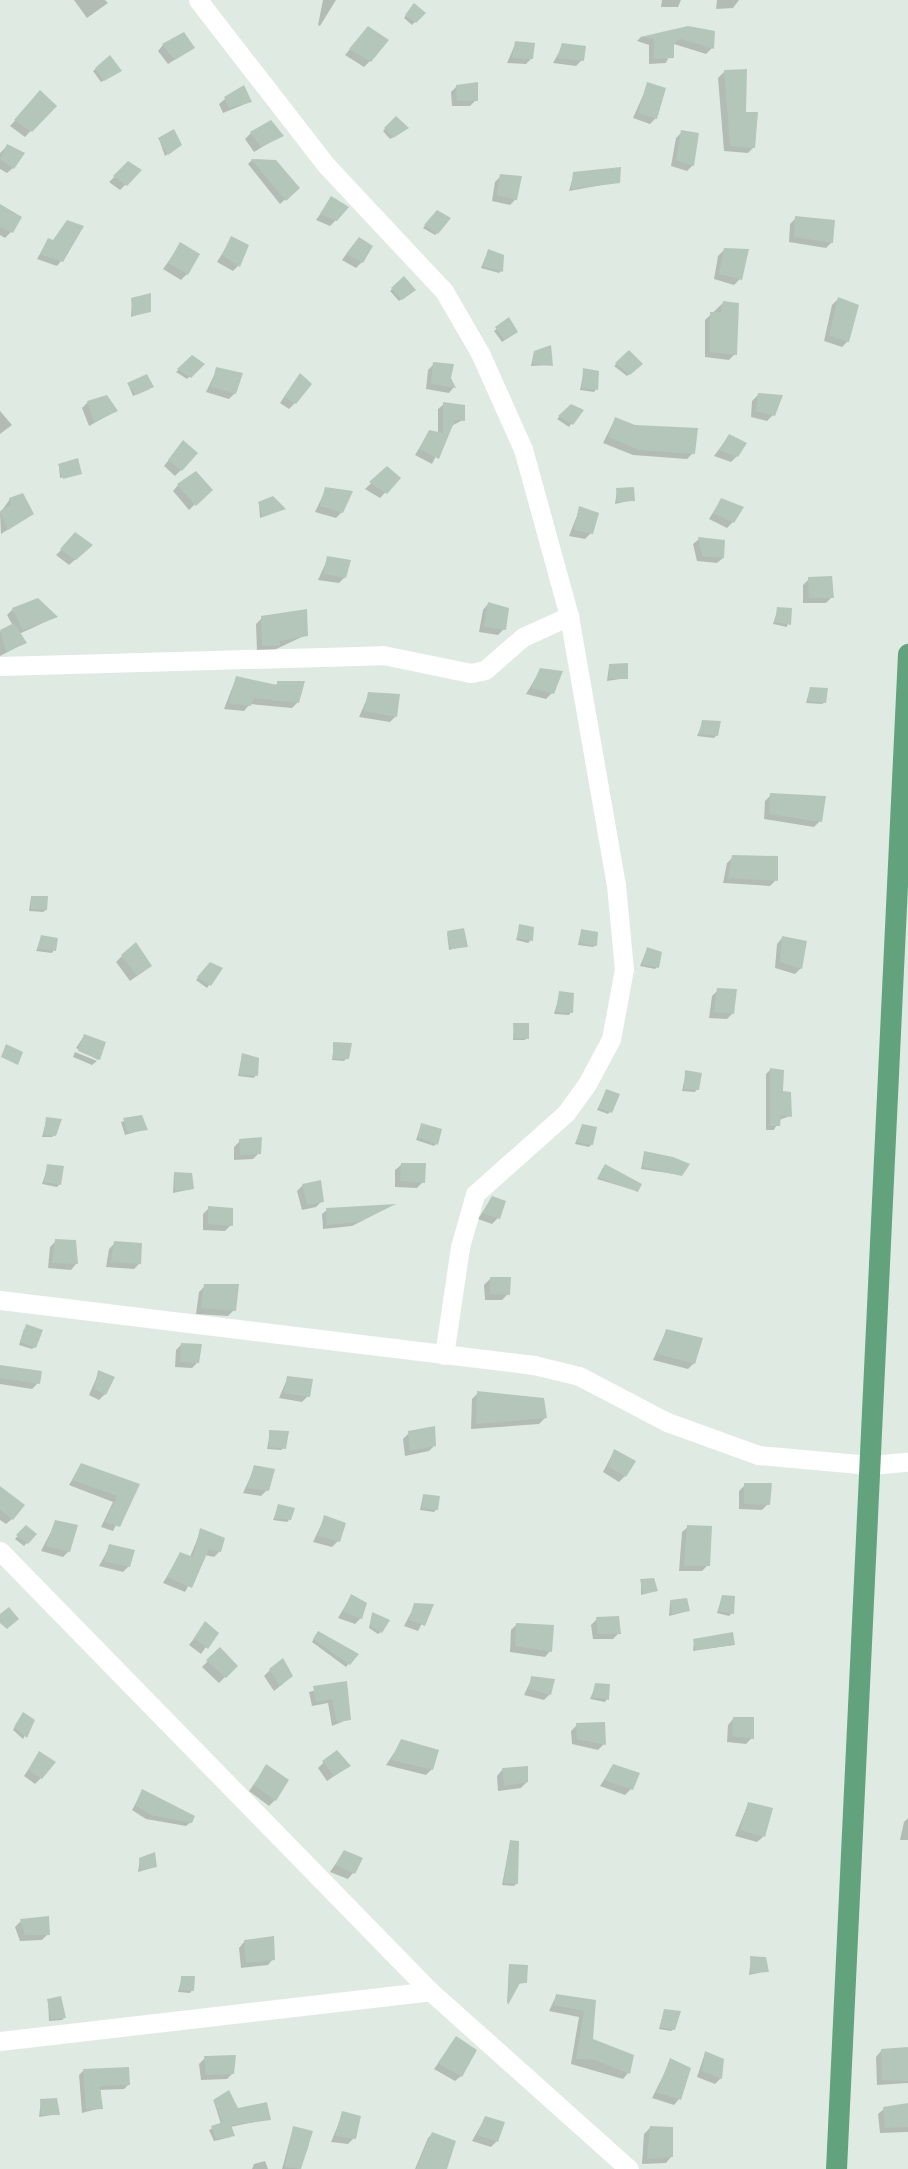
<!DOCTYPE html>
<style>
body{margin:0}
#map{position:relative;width:908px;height:2169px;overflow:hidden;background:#dfebe2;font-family:"Fira Sans",sans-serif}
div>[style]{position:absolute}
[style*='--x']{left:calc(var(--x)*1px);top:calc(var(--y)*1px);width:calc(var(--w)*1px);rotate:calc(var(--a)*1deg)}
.shadow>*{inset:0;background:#0003}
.building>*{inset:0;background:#b4c6ba}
.minor>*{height:19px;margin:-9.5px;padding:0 9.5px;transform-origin:9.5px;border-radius:9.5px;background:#fff}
.primary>*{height:21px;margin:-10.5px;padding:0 10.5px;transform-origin:10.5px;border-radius:10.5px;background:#62a37d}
span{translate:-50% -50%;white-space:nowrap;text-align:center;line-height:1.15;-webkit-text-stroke:5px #f0f8f1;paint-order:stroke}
</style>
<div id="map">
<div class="shadow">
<div style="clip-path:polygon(74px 0,105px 0,108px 3px,87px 18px)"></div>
<div style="clip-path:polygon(323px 0,336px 0,320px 26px,318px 25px)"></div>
<div style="clip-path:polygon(662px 0,681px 0,678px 7px,661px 7px)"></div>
<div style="clip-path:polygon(717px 0,739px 0,733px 8px,716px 9px)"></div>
<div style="clip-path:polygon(412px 7px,423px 13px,412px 25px,404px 18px)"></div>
<div style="clip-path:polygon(713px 32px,712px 48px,706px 54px,674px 44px,666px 63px,649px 64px,649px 45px,637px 41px,641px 37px)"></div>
<div style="clip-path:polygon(363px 34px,370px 61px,364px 67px,345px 55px)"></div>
<div style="clip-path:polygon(516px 42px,532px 58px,526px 64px,507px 63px)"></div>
<div style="clip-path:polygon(163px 45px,193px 48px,168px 64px,158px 51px)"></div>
<div style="clip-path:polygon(563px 45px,582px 60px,576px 66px,553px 63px)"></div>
<div style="clip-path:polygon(110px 58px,117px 73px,101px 82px,93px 71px)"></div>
<div style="clip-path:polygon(724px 72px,754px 147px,748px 153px,724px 151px,718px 78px)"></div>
<div style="clip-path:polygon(648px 84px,656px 118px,650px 124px,633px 118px)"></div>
<div style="clip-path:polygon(457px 86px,476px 100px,470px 106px,452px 106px,451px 92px)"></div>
<div style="clip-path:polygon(35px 99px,54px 106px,25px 137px,10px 126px)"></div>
<div style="clip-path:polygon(225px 99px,250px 102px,223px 113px,219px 104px)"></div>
<div style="clip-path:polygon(396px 119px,405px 130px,390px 139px,383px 131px)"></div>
<div style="clip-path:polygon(682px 132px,693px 165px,687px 171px,671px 166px,676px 138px)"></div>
<div style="clip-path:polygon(251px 133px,282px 135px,254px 152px,245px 139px)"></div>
<div style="clip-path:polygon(159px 139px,177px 147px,165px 156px)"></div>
<div style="clip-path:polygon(7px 146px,13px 168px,7px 173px,0 169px,0 153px)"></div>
<div style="clip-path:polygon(252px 160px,275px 162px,298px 188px,280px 204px,248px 164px)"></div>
<div style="clip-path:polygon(129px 163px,140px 170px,120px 190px,109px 182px)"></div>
<div style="clip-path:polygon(574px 173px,618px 182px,569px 191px)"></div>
<div style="clip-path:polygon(501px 176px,516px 199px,510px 205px,492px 201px,495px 182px)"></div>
<div style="clip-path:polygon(332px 198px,336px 220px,330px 226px,316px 220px)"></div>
<div style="clip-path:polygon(437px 212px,437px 233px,435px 235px,423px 228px)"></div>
<div style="clip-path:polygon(0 215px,11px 232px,5px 238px,0 235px)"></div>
<div style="clip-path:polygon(796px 218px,832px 242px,826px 248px,789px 242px,790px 224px)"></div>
<div style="clip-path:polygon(232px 238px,238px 266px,233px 271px,217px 262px)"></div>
<div style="clip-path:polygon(48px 240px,61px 261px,57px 266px,37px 259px)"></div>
<div style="clip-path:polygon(181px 244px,187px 274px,181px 280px,163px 269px)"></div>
<div style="clip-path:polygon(353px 245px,362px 262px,356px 268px,342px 260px)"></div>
<div style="clip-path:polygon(724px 250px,740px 279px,734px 285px,714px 279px,718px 256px)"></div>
<div style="clip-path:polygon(488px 251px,501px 271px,499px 273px,481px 268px)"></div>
<div style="clip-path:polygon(404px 279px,412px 292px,399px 301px,390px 291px)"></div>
<div style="clip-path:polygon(132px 299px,149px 311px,131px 317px)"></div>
<div style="clip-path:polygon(838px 299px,848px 341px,842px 347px,824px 341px,832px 305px)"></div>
<div style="clip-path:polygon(723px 303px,735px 354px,729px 360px,705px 357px,705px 320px)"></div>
<div style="clip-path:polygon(508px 320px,513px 334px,502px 342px,494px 331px)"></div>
<div style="clip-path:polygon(534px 352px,551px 365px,531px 366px)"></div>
<div style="clip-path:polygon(629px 353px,641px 364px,627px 376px,614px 366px)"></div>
<div style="clip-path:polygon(192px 357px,202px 364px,187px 379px,176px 372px)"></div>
<div style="clip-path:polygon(434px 364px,449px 378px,454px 387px,449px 393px,426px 389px,428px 370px)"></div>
<div style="clip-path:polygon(217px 369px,235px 393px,229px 399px,206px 392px)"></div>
<div style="clip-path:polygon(584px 370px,596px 389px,594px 392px,580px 390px)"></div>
<div style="clip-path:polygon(295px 381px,295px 403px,289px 409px,280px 403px)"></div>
<div style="clip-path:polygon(128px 384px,150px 389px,133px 396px)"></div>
<div style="clip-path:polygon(758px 395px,773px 415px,767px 421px,751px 417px,752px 401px)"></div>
<div style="clip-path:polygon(88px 402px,116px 411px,89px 426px,82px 408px)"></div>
<div style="clip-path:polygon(444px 404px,463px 420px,451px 426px,432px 464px,415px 455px,429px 432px,438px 433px,438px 409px)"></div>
<div style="clip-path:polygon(571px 406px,581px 410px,569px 427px,557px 419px)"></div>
<div style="clip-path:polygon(0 411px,12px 425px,0 434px)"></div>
<div style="clip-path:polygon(615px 419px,693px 453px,687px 459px,633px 455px,603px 443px)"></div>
<div style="clip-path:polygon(729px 436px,737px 456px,731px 462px,714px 456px)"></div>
<div style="clip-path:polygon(178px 448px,181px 470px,175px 476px,164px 466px)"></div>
<div style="clip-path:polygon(59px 466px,79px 473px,60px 478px)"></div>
<div style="clip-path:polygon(387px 468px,399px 478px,380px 498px,365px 489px)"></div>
<div style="clip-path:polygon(178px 485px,210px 490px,189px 510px,173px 491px)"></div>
<div style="clip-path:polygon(326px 489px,342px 512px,336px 518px,315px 512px)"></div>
<div style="clip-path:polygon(617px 490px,633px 500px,615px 504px)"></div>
<div style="clip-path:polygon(10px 499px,32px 514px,1px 534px,0 513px)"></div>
<div style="clip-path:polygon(721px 500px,733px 522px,727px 528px,709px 519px)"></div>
<div style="clip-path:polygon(259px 503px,283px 509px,260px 518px)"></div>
<div style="clip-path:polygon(580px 508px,591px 533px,585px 539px,569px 536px)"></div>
<div style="clip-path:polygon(76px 535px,85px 551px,69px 565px,56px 555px)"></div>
<div style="clip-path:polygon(699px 539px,723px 558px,717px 563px,697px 561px,693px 544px)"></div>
<div style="clip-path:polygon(328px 558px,345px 577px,339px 583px,318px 580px)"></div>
<div style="clip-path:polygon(809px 579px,832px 597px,826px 603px,803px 603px,803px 585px)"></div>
<div style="clip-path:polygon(488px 604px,504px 629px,498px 635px,479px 632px,483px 610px)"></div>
<div style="clip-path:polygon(13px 609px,56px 617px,19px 634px,25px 643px,0 656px,0 632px,13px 626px,7px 615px)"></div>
<div style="clip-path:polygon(778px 609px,790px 610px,787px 627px,773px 624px)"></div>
<div style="clip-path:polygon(262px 618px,306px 635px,272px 651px,257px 651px,256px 624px)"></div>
<div style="clip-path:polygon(609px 666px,627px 678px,607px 681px)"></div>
<div style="clip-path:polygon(541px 669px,552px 693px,546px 699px,526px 694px)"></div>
<div style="clip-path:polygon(236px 678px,274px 686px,278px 683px,298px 702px,292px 708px,250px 704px,244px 711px,224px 709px)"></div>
<div style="clip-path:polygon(810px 689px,825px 702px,822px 704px,806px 703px)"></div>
<div style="clip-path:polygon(369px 694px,396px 716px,390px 722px,359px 717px)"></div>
<div style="clip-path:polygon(703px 722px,717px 735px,714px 738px,697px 736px)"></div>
<div style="clip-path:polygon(771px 795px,820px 821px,814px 827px,764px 819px,765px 801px)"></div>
<div style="clip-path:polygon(733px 857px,776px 880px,770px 886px,723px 883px,727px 863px)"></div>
<div style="clip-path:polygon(31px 897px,46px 910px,43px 912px,29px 911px)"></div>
<div style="clip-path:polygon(520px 926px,531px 940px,528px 943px,516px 940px)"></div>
<div style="clip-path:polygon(581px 931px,596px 945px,593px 947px,578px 945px)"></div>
<div style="clip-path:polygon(447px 933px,466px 946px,449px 950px)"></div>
<div style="clip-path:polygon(42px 937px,54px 950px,52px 953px,36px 951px)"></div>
<div style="clip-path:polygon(782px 938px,801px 968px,795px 974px,775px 968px,777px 944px)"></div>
<div style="clip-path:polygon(647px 949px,657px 967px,655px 969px,640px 966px)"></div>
<div style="clip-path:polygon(122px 956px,144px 971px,130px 981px,116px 962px)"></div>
<div style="clip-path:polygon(210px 964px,220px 969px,207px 988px,196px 980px)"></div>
<div style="clip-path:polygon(718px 990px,733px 1013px,727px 1019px,709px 1018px,712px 996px)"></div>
<div style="clip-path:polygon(560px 993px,571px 1012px,569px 1015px,554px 1014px)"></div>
<div style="clip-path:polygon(514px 1025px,527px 1038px,525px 1040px,513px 1040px)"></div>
<div style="clip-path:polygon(84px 1036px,104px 1043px,98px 1060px,76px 1048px)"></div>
<div style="clip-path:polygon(334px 1044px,347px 1058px,344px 1061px,332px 1060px)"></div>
<div style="clip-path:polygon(75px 1052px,97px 1061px,92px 1065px,73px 1057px)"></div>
<div style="clip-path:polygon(242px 1055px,256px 1075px,254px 1078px,238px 1076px)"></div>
<div style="clip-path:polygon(770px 1070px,790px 1116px,779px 1120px,774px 1130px,766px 1130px,766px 1074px)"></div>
<div style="clip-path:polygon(686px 1072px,697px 1089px,695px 1092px,682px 1091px)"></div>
<div style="clip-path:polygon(606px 1091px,610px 1112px,608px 1114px,597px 1110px)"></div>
<div style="clip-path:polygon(141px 1117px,146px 1129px,125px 1135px,121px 1122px)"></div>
<div style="clip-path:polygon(47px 1118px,55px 1135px,52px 1137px,42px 1137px)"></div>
<div style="clip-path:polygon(421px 1125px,436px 1144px,434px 1146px,416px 1140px)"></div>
<div style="clip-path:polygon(582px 1126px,591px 1145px,589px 1147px,575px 1144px)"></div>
<div style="clip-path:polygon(240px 1141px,259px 1153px,253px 1159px,234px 1160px,234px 1147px)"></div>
<div style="clip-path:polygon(644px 1153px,681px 1175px,641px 1169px)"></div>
<div style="clip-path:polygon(401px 1165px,423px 1182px,417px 1188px,395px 1187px,395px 1170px)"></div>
<div style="clip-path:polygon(48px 1166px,59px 1185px,57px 1187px,42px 1184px)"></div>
<div style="clip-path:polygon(603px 1168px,637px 1191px,597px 1179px)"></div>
<div style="clip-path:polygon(174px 1173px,192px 1189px,173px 1193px)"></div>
<div style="clip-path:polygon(303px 1185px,322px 1201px,316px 1207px,302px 1210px,297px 1191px)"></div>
<div style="clip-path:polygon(492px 1198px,498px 1218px,492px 1224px,478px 1219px)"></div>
<div style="clip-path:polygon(391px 1206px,352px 1226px,323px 1229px,322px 1214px,327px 1210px)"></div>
<div style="clip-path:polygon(209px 1208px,231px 1225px,225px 1231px,203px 1230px,203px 1214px)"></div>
<div style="clip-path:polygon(56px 1241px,76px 1264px,71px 1270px,48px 1268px,50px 1247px)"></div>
<div style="clip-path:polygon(115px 1243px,140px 1263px,134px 1269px,106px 1267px,109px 1249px)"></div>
<div style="clip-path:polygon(490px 1279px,508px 1294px,502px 1300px,485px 1300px,484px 1285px)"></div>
<div style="clip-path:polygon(205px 1286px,234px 1310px,228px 1316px,196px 1314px,199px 1292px)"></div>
<div style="clip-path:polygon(24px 1329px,35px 1347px,32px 1349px,19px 1345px)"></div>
<div style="clip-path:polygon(666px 1331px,694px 1363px,688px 1369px,653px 1360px)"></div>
<div style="clip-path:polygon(182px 1344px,198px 1362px,192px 1368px,175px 1367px,176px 1350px)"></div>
<div style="clip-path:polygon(0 1366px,38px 1383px,32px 1389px,0 1384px)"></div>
<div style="clip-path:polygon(99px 1372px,105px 1394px,99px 1400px,89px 1395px)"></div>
<div style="clip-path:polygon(288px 1377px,308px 1396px,302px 1402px,279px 1398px)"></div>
<div style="clip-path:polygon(478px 1393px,545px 1418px,539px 1424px,471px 1429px,472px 1399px)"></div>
<div style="clip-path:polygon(270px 1432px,284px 1448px,281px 1450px,267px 1449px)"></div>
<div style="clip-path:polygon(409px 1433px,435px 1445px,429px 1451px,405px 1456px,403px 1439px)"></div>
<div style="clip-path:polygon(614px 1451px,625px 1476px,619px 1482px,603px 1472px)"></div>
<div style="clip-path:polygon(81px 1465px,137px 1484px,113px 1531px,101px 1527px,113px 1502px,69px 1485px)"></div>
<div style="clip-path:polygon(255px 1467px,267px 1490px,261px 1496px,243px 1493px)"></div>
<div style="clip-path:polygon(745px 1485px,768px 1504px,762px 1510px,739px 1509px,739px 1491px)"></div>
<div style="clip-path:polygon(423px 1496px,437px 1509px,434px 1512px,420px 1510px)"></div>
<div style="clip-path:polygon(0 1499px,12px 1519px,6px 1524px,0 1520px)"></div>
<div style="clip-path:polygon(279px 1506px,289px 1520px,287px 1522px,273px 1520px)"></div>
<div style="clip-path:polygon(325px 1517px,338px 1541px,332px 1547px,313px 1542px)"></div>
<div style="clip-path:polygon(56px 1522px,69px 1551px,63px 1557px,41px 1551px)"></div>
<div style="clip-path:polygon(26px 1527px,35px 1534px,24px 1546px,15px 1539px)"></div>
<div style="clip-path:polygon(688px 1527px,708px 1565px,702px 1571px,679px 1571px,682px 1532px)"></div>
<div style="clip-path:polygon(201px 1530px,220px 1551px,214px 1557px,205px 1555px,185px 1592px,163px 1583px,180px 1554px,190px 1557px)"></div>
<div style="clip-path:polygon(110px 1546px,129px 1566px,123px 1572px,99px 1566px)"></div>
<div style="clip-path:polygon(641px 1581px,656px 1591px,641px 1595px)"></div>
<div style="clip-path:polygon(351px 1596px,361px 1618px,355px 1624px,338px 1618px)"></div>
<div style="clip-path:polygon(722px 1597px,732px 1613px,729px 1616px,717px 1613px)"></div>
<div style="clip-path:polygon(670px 1602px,688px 1611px,669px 1616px)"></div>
<div style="clip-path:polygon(415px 1605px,431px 1606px,418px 1631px,404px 1626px)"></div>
<div style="clip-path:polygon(372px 1614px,381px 1632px,378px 1634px,369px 1628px)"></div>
<div style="clip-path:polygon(597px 1619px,619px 1633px,613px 1639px,593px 1639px,591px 1625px)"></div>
<div style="clip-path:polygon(205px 1624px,216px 1633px,201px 1654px,189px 1645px)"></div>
<div style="clip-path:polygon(517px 1624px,550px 1651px,545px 1657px,510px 1652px,511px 1630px)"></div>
<div style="clip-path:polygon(316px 1635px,356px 1654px,346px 1667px,312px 1642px)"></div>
<div style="clip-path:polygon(694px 1641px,733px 1645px,693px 1651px)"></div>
<div style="clip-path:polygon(220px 1649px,236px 1666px,219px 1683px,202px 1667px)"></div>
<div style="clip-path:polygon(270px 1670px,285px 1682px,274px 1691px,264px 1676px)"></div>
<div style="clip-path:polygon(532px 1678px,550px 1694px,544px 1700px,524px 1695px)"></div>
<div style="clip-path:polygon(345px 1683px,349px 1719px,332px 1726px,328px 1703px,312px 1706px,309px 1692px)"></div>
<div style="clip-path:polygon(596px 1685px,607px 1699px,605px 1702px,590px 1699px)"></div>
<div style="clip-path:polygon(21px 1717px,33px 1721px,23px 1739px,13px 1730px)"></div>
<div style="clip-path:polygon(733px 1719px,752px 1738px,746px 1744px,727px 1742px,728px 1725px)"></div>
<div style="clip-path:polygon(577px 1725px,604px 1744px,598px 1750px,572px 1744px,571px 1731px)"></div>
<div style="clip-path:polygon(402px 1741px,432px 1769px,426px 1775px,386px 1765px)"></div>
<div style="clip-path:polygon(39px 1754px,41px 1778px,35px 1784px,24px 1776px)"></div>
<div style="clip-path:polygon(324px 1762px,349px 1766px,327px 1781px,318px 1768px)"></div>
<div style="clip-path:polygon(267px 1766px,275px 1800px,269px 1806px,249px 1791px)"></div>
<div style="clip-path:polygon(613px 1766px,631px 1789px,625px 1795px,600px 1786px)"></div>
<div style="clip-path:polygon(502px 1770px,527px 1782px,521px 1788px,498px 1791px,497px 1776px)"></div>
<div style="clip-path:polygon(142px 1792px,191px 1822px,186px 1826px,146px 1819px,132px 1810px)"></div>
<div style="clip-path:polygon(748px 1804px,763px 1837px,757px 1842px,735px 1836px)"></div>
<div style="clip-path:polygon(908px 1818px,908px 1840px,900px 1840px,904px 1822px)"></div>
<div style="clip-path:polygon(510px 1842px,516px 1884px,514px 1886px,502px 1885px)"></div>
<div style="clip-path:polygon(344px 1852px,353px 1873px,348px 1879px,330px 1872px)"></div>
<div style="clip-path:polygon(140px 1859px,155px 1867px,138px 1872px)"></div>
<div style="clip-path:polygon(21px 1921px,48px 1934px,42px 1940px,20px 1941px,15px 1927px)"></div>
<div style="clip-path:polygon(244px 1942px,273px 1959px,268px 1965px,241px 1968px,239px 1948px)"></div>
<div style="clip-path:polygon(751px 1958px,767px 1971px,749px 1975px)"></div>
<div style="clip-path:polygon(509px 1965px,525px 1983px,517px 1984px,507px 2004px)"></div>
<div style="clip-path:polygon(182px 1977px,192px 1990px,190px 1993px,178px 1992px)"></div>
<div style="clip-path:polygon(556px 1996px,594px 2001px,591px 2040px,628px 2073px,623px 2079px,571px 2064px,579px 2017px,549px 2011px)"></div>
<div style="clip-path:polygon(48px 2000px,64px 2018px,62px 2020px,49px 2021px)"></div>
<div style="clip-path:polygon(664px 2011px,674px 2029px,671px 2031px,659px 2029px)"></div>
<div style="clip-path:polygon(456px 2038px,461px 2076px,455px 2081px,434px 2069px)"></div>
<div style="clip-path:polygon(908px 2049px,908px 2083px,877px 2085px,876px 2057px,881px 2051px)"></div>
<div style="clip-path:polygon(705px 2053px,721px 2078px,715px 2084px,697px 2077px)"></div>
<div style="clip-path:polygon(205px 2058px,233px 2073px,227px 2079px,201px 2080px,199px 2064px)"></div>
<div style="clip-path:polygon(671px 2060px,679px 2099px,674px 2105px,652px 2098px)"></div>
<div style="clip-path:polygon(83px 2071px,129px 2084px,124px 2089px,99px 2090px,101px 2108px,82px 2113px,79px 2075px)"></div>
<div style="clip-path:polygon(41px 2100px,59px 2114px,39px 2117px)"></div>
<div style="clip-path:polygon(214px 2102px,237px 2110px,269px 2119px,230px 2127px,231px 2137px,214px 2141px,209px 2130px,221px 2124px)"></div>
<div style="clip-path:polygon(908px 2105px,908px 2132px,880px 2133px,878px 2114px,884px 2109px)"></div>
<div style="clip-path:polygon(343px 2113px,354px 2138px,348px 2144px,331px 2142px)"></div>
<div style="clip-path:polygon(485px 2118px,497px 2141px,491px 2147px,472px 2141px)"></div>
<div style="clip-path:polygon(293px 2128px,311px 2132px,308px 2148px,299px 2169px,282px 2169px)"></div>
<div style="clip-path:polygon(650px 2128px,671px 2157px,666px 2163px,642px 2164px,644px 2134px)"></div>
<div style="clip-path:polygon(432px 2134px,444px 2169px,415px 2169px,428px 2138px)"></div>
<div style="clip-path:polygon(265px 2161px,268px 2169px,252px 2169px,254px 2164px)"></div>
</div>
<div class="building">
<div style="clip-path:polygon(414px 3px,426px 13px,416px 23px,405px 15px)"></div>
<div style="clip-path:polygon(368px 26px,389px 40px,371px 62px,349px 49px)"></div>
<div style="clip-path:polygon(688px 26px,715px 31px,714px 49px,681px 39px,674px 43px,674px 58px,654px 59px,654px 39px,640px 37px)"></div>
<div style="clip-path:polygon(184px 32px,195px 48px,175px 60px,162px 44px)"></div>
<div style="clip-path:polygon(515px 41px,535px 43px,533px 59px,512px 58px)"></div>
<div style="clip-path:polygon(562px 43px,586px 46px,584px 61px,557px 58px)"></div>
<div style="clip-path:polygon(110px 55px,122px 71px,104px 81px,95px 68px)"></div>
<div style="clip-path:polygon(747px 69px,746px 112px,758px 112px,755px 148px,730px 146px,724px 70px)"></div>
<div style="clip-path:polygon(478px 82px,478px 101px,457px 101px,456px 85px)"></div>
<div style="clip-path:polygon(647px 82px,666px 88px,657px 119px,638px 113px)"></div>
<div style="clip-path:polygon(244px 85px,252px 102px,229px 108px,224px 97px)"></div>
<div style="clip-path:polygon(40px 90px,57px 106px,32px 132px,14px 120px)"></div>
<div style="clip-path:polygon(396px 116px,409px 128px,393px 138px,384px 128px)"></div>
<div style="clip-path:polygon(271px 120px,284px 136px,261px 147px,250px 132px)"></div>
<div style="clip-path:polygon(174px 129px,182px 145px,168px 155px,158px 138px)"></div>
<div style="clip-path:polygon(681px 130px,699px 133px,694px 166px,676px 160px)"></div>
<div style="clip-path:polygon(7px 144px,25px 153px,14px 169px,0 159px)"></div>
<div style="clip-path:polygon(251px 159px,276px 160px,300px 188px,286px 201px)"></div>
<div style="clip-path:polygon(128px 161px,142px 170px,127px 186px,113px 176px)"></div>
<div style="clip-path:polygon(621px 167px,620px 183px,571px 189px,573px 172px)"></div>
<div style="clip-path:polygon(500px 174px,522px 176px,517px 200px,497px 195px)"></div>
<div style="clip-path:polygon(331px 196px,349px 207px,337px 221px,320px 214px)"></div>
<div style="clip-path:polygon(0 204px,22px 217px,13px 233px,0 227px)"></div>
<div style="clip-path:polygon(437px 210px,451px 218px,438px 234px,424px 225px)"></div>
<div style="clip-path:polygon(795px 216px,835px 220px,833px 243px,794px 237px)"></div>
<div style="clip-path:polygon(67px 220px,84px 226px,63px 262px,40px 254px,48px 238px,53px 240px)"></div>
<div style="clip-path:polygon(231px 236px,249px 245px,240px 267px,222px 255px)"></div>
<div style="clip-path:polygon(359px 237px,373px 246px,363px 263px,346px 254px)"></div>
<div style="clip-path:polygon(180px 242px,200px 254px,188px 275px,168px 263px)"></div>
<div style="clip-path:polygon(724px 248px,749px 249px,742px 280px,719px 274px)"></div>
<div style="clip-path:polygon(488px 249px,504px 255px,503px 272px,483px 266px)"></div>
<div style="clip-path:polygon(404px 276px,416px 290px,402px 300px,391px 288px)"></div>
<div style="clip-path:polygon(151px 293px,151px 312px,133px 316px,131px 298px)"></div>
<div style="clip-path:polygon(838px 297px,859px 305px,849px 342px,829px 336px)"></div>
<div style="clip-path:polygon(723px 301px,739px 303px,737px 355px,710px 352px,710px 312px,721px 312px)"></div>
<div style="clip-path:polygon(509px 317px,518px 332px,505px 340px,495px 327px)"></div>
<div style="clip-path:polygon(551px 345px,553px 366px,533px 364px,534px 351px)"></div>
<div style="clip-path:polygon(629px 350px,643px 364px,630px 375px,615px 363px)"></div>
<div style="clip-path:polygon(192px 355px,205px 364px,191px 378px,177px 369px)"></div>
<div style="clip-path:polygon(433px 362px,454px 364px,451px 378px,456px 388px,431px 384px)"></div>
<div style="clip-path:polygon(216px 367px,243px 373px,236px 394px,211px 387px)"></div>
<div style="clip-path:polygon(583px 368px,599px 371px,598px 390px,582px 388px)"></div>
<div style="clip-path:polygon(300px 373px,312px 384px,296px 404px,284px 397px)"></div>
<div style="clip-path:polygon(147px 374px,154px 387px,136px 395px,127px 383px)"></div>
<div style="clip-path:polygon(758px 393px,783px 395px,775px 416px,756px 411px)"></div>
<div style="clip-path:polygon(107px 395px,118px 411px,94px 422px,87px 401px)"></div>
<div style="clip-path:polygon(443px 402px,465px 405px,465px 421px,455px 420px,439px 459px,419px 449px,429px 430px,443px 433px)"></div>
<div style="clip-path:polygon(571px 404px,584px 410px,573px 425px,558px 416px)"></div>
<div style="clip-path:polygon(615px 417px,635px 425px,698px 428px,695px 454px,639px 450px,608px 437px)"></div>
<div style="clip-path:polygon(729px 434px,747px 443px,738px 457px,719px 450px)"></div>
<div style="clip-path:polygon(183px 440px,198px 453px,182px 471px,168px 460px)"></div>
<div style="clip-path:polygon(78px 458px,82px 474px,63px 479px,58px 464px)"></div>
<div style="clip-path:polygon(387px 466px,401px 478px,387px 494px,369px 482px)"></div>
<div style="clip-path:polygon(196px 471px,213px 490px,196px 506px,177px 484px)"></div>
<div style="clip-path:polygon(325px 487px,353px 491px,343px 513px,320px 506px)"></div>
<div style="clip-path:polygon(634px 487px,635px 501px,617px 502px,616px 488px)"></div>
<div style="clip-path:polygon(23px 493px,34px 514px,8px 530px,0 511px,11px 505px,9px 498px)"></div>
<div style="clip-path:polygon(273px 496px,286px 509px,263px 517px,258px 502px)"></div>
<div style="clip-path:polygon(721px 498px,744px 507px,734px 523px,713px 513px)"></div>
<div style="clip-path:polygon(579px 506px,599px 513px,593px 534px,574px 530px)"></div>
<div style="clip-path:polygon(75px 532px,93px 545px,76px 560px,60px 549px)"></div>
<div style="clip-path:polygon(698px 537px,725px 540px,724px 558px,702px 556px)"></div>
<div style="clip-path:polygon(327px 556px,351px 560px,346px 578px,323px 574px)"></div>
<div style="clip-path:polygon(832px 576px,834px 598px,809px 598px,808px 577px)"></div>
<div style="clip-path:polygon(38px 598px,58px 617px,23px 630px,12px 608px)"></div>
<div style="clip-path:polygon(488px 602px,509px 608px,506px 630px,484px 627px)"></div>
<div style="clip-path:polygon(777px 607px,792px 608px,791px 625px,775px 622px)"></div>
<div style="clip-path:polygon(307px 609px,308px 636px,280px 641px,280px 646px,262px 646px,261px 616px)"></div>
<div style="clip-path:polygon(14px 623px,27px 643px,6px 652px,0 630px)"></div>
<div style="clip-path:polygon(628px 663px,628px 679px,609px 679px,609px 664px)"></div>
<div style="clip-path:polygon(540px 668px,563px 671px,554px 694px,531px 688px)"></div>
<div style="clip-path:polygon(236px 676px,277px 685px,277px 681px,305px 681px,299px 703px,254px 698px,251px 706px,229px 703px)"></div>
<div style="clip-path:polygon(810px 687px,828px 688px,826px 703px,807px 701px)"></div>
<div style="clip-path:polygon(368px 692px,400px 694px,397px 717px,364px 711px)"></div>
<div style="clip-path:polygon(702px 720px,721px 721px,718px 736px,699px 734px)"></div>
<div style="clip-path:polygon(770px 793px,826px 796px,822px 822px,769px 814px)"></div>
<div style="clip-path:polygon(732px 855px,778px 856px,778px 881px,728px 878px)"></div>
<div style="clip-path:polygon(31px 896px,48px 896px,47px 910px,31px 909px)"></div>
<div style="clip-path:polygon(519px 924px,534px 927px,533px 941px,517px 938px)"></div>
<div style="clip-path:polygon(464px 928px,468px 947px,451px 949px,447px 931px)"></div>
<div style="clip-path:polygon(581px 929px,598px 932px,597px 946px,580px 943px)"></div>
<div style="clip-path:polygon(41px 935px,58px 938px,56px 951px,37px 949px)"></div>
<div style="clip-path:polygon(782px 936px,807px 941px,802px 969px,780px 962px)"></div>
<div style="clip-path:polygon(136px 942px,152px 966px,137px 976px,121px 955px)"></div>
<div style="clip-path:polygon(647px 947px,662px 952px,659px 968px,642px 964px)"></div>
<div style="clip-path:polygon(210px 962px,223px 968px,211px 986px,197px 977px)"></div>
<div style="clip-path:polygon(717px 988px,737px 989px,734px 1014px,714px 1012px)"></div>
<div style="clip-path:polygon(559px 991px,574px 993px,573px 1013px,556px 1012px)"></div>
<div style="clip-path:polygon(513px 1023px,529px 1023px,529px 1039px,514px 1038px)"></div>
<div style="clip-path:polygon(84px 1034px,106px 1042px,100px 1060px,78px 1051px)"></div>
<div style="clip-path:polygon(333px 1042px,352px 1043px,349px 1059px,333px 1059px)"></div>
<div style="clip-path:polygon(6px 1044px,23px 1052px,18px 1065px,1px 1057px)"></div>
<div style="clip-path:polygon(242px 1053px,259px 1058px,258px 1076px,239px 1074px)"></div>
<div style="clip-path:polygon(770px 1068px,784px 1070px,783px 1091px,791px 1092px,792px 1117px,781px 1115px,780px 1126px,770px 1126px)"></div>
<div style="clip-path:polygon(685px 1070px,702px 1073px,699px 1090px,684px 1089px)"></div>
<div style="clip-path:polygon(606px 1089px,620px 1094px,612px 1113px,599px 1108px)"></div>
<div style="clip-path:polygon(142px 1115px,148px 1130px,128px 1133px,123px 1118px)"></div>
<div style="clip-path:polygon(46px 1117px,62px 1119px,56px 1136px,44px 1135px)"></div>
<div style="clip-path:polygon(421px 1123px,442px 1129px,438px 1145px,418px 1137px)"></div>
<div style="clip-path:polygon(582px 1124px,597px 1127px,593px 1145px,576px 1142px)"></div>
<div style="clip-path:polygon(262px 1137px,261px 1154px,240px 1155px,239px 1139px)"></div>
<div style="clip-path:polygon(644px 1151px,673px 1157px,690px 1164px,682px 1176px,643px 1167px)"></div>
<div style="clip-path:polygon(401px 1163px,426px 1163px,425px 1183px,400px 1181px)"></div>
<div style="clip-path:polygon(47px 1164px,64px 1166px,61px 1185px,44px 1182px)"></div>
<div style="clip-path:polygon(605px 1164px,642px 1184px,638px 1192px,598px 1177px)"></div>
<div style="clip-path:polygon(174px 1172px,192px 1173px,194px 1189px,175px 1191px)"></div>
<div style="clip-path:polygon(321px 1180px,324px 1202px,307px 1205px,302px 1184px)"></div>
<div style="clip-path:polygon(492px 1196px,506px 1201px,500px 1219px,482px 1213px)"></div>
<div style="clip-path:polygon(396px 1204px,358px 1222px,327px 1225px,326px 1208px)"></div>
<div style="clip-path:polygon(208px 1206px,233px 1208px,233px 1226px,208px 1224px)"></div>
<div style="clip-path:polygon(55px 1239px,76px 1240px,78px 1264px,52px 1263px)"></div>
<div style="clip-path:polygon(114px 1241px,142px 1243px,141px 1264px,111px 1262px)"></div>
<div style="clip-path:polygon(490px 1277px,511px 1277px,510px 1295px,490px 1294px)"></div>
<div style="clip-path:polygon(204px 1284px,239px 1284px,236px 1311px,201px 1308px)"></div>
<div style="clip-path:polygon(26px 1324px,43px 1330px,36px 1348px,20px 1342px)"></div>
<div style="clip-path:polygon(666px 1329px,703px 1338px,695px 1364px,658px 1354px)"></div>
<div style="clip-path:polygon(181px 1343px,202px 1344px,199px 1363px,180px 1362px)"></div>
<div style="clip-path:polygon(0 1365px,42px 1371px,40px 1384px,0 1378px)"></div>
<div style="clip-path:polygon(98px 1370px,115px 1377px,106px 1395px,94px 1389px)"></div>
<div style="clip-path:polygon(287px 1376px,313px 1379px,310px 1397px,284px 1393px)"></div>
<div style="clip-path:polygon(477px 1391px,544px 1398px,547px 1418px,476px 1424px)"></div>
<div style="clip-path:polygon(435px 1426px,436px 1446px,410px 1451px,408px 1431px)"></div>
<div style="clip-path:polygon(269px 1430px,289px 1431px,286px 1449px,269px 1447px)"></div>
<div style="clip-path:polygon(614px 1449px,636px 1461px,626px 1477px,608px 1466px)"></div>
<div style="clip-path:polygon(81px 1463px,140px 1484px,120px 1527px,105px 1522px,117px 1496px,72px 1480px)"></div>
<div style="clip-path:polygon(254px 1465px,275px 1469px,269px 1491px,247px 1488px)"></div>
<div style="clip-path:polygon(744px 1483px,772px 1483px,770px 1505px,744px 1504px)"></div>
<div style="clip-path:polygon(0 1486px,25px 1505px,13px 1520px,0 1510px)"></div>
<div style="clip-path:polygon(423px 1494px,440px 1496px,438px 1510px,422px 1508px)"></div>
<div style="clip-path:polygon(278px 1504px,295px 1508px,291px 1520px,274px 1518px)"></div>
<div style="clip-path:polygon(324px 1515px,346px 1523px,340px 1542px,318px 1536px)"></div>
<div style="clip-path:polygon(55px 1520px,78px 1525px,70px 1552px,46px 1546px)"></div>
<div style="clip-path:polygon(26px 1525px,37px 1534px,28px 1544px,16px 1535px)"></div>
<div style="clip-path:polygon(687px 1525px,712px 1526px,710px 1566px,684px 1566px)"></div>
<div style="clip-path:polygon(200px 1528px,225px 1538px,221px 1552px,209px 1549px,192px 1588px,167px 1577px,180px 1552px,193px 1557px)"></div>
<div style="clip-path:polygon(109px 1544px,135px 1550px,130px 1567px,104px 1561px)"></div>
<div style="clip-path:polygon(654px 1578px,658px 1591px,643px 1594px,640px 1579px)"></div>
<div style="clip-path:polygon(351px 1594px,367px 1603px,362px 1619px,343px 1612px)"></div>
<div style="clip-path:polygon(722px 1595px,735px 1596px,734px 1614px,718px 1611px)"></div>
<div style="clip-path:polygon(687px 1598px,690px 1611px,672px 1614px,670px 1600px)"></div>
<div style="clip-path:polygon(414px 1603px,434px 1604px,425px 1626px,409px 1620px)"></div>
<div style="clip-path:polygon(9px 1607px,19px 1619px,7px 1629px,0 1623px,0 1614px)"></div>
<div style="clip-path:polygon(372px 1612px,390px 1620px,382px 1633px,371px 1626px)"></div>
<div style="clip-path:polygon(619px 1616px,621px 1634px,598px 1634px,596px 1617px)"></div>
<div style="clip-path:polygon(205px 1621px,219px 1633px,208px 1649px,194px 1638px)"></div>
<div style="clip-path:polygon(516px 1623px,554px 1625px,552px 1652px,515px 1646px)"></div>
<div style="clip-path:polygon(318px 1631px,359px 1654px,350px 1665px,313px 1639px)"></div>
<div style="clip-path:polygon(733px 1632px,735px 1645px,695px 1650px,693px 1639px)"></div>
<div style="clip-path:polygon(220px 1647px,238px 1666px,226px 1678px,206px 1660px)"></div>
<div style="clip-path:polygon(283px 1658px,293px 1676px,280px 1686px,269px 1669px)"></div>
<div style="clip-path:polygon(531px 1676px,555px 1679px,551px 1695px,529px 1689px)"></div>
<div style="clip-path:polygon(347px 1681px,351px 1720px,337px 1722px,332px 1699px,316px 1702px,313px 1686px)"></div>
<div style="clip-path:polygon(595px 1683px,610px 1684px,609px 1700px,592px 1697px)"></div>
<div style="clip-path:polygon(23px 1712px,35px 1720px,27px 1738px,14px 1727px)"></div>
<div style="clip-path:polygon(733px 1717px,754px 1717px,754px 1739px,732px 1736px)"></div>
<div style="clip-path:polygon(605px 1722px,606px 1745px,577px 1739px,576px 1723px)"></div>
<div style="clip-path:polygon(401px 1739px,439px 1750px,433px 1770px,391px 1760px)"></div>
<div style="clip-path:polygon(337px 1750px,351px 1766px,334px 1776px,322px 1761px)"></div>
<div style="clip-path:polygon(39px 1751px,56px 1762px,42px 1779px,28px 1770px)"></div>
<div style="clip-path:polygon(266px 1764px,289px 1780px,276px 1801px,254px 1785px)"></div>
<div style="clip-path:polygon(613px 1764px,640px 1773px,633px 1790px,604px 1780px)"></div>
<div style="clip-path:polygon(528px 1766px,528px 1782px,504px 1786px,502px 1768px)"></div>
<div style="clip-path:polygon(142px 1789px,195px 1816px,192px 1823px,151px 1815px,135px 1805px)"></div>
<div style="clip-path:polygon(748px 1802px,773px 1808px,765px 1837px,740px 1830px)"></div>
<div style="clip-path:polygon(510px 1840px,519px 1841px,518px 1884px,504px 1883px)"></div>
<div style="clip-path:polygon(344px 1850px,363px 1858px,355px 1874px,335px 1865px)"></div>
<div style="clip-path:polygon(155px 1852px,157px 1867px,140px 1870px,139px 1858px)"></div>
<div style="clip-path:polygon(49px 1916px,50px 1935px,25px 1935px,20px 1919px)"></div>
<div style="clip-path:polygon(274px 1936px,275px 1960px,246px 1963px,244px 1940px)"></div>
<div style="clip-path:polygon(750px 1956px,766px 1957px,769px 1972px,751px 1973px)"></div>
<div style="clip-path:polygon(509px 1964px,528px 1965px,527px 1983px,520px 1983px,508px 2005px)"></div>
<div style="clip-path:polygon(181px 1976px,195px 1976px,194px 1991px,180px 1990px)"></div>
<div style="clip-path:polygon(556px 1994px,596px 2000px,593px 2039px,634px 2055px,630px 2074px,595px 2060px,576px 2059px,584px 2011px,554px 2005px)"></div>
<div style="clip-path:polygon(61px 1996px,66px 2018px,51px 2019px,47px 1999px)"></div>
<div style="clip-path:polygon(664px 2009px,681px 2011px,675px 2030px,660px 2027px)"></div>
<div style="clip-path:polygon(456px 2036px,477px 2050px,462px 2077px,438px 2063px)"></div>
<div style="clip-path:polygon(908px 2047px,908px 2081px,882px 2080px,881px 2049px)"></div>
<div style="clip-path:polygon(705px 2051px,724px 2059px,722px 2079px,702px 2071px)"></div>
<div style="clip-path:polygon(236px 2055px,234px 2074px,206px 2075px,204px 2056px)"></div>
<div style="clip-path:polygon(670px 2058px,691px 2068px,681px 2100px,657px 2092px)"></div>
<div style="clip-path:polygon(129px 2067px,130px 2085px,100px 2086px,103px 2109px,86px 2110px,83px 2069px)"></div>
<div style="clip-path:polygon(229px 2090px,238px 2108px,267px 2102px,271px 2120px,231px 2125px,235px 2136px,216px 2139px,211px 2126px,223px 2122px,213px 2100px)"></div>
<div style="clip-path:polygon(57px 2098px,60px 2115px,41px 2115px,40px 2099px)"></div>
<div style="clip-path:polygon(908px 2103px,908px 2127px,885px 2128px,883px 2107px)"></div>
<div style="clip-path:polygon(342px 2111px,361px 2116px,356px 2139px,335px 2136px)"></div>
<div style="clip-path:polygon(485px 2116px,505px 2122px,498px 2142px,477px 2135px)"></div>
<div style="clip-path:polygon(293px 2126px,313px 2131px,301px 2169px,285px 2167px)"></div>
<div style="clip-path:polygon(650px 2126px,673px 2127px,673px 2157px,647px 2159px)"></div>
<div style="clip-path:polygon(432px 2132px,456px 2141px,447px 2169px,416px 2169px)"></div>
</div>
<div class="minor">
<div style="--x:198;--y:0;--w:209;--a:52.2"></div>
<div style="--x:326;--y:165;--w:173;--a:46.9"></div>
<div style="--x:444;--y:291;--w:72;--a:59.9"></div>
<div style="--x:480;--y:353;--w:105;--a:65.9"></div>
<div style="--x:523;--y:449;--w:173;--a:74.6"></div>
<div style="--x:569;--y:616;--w:273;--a:80.1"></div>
<div style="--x:616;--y:885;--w:84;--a:84.6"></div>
<div style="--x:624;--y:969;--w:71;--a:100.5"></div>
<div style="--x:611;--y:1039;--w:51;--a:118.1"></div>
<div style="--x:587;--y:1084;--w:36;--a:126"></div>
<div style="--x:566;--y:1113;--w:122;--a:138.3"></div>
<div style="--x:475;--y:1194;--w:55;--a:105.8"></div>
<div style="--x:460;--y:1247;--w:109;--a:98.4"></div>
<div style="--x:0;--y:666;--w:383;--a:-1.6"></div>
<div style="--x:383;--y:655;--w:90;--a:11.6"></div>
<div style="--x:471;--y:673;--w:14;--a:-12"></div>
<div style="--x:485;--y:670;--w:50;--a:-41"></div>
<div style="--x:523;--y:637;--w:51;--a:-24.5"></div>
<div style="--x:0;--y:1300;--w:538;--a:6.94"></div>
<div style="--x:534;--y:1365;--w:46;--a:13.7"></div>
<div style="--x:579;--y:1376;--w:99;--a:27.6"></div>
<div style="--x:667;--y:1422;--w:97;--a:19.9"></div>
<div style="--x:758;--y:1455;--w:112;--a:5.1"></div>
<div style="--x:870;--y:1465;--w:38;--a:-5"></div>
<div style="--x:0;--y:1551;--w:615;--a:45.66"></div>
<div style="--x:430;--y:1991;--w:267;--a:41.8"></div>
<div style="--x:0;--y:2041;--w:433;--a:-6.6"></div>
</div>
<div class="primary">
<div style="--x:836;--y:2169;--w:1517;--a:-87.28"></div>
</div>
</div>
